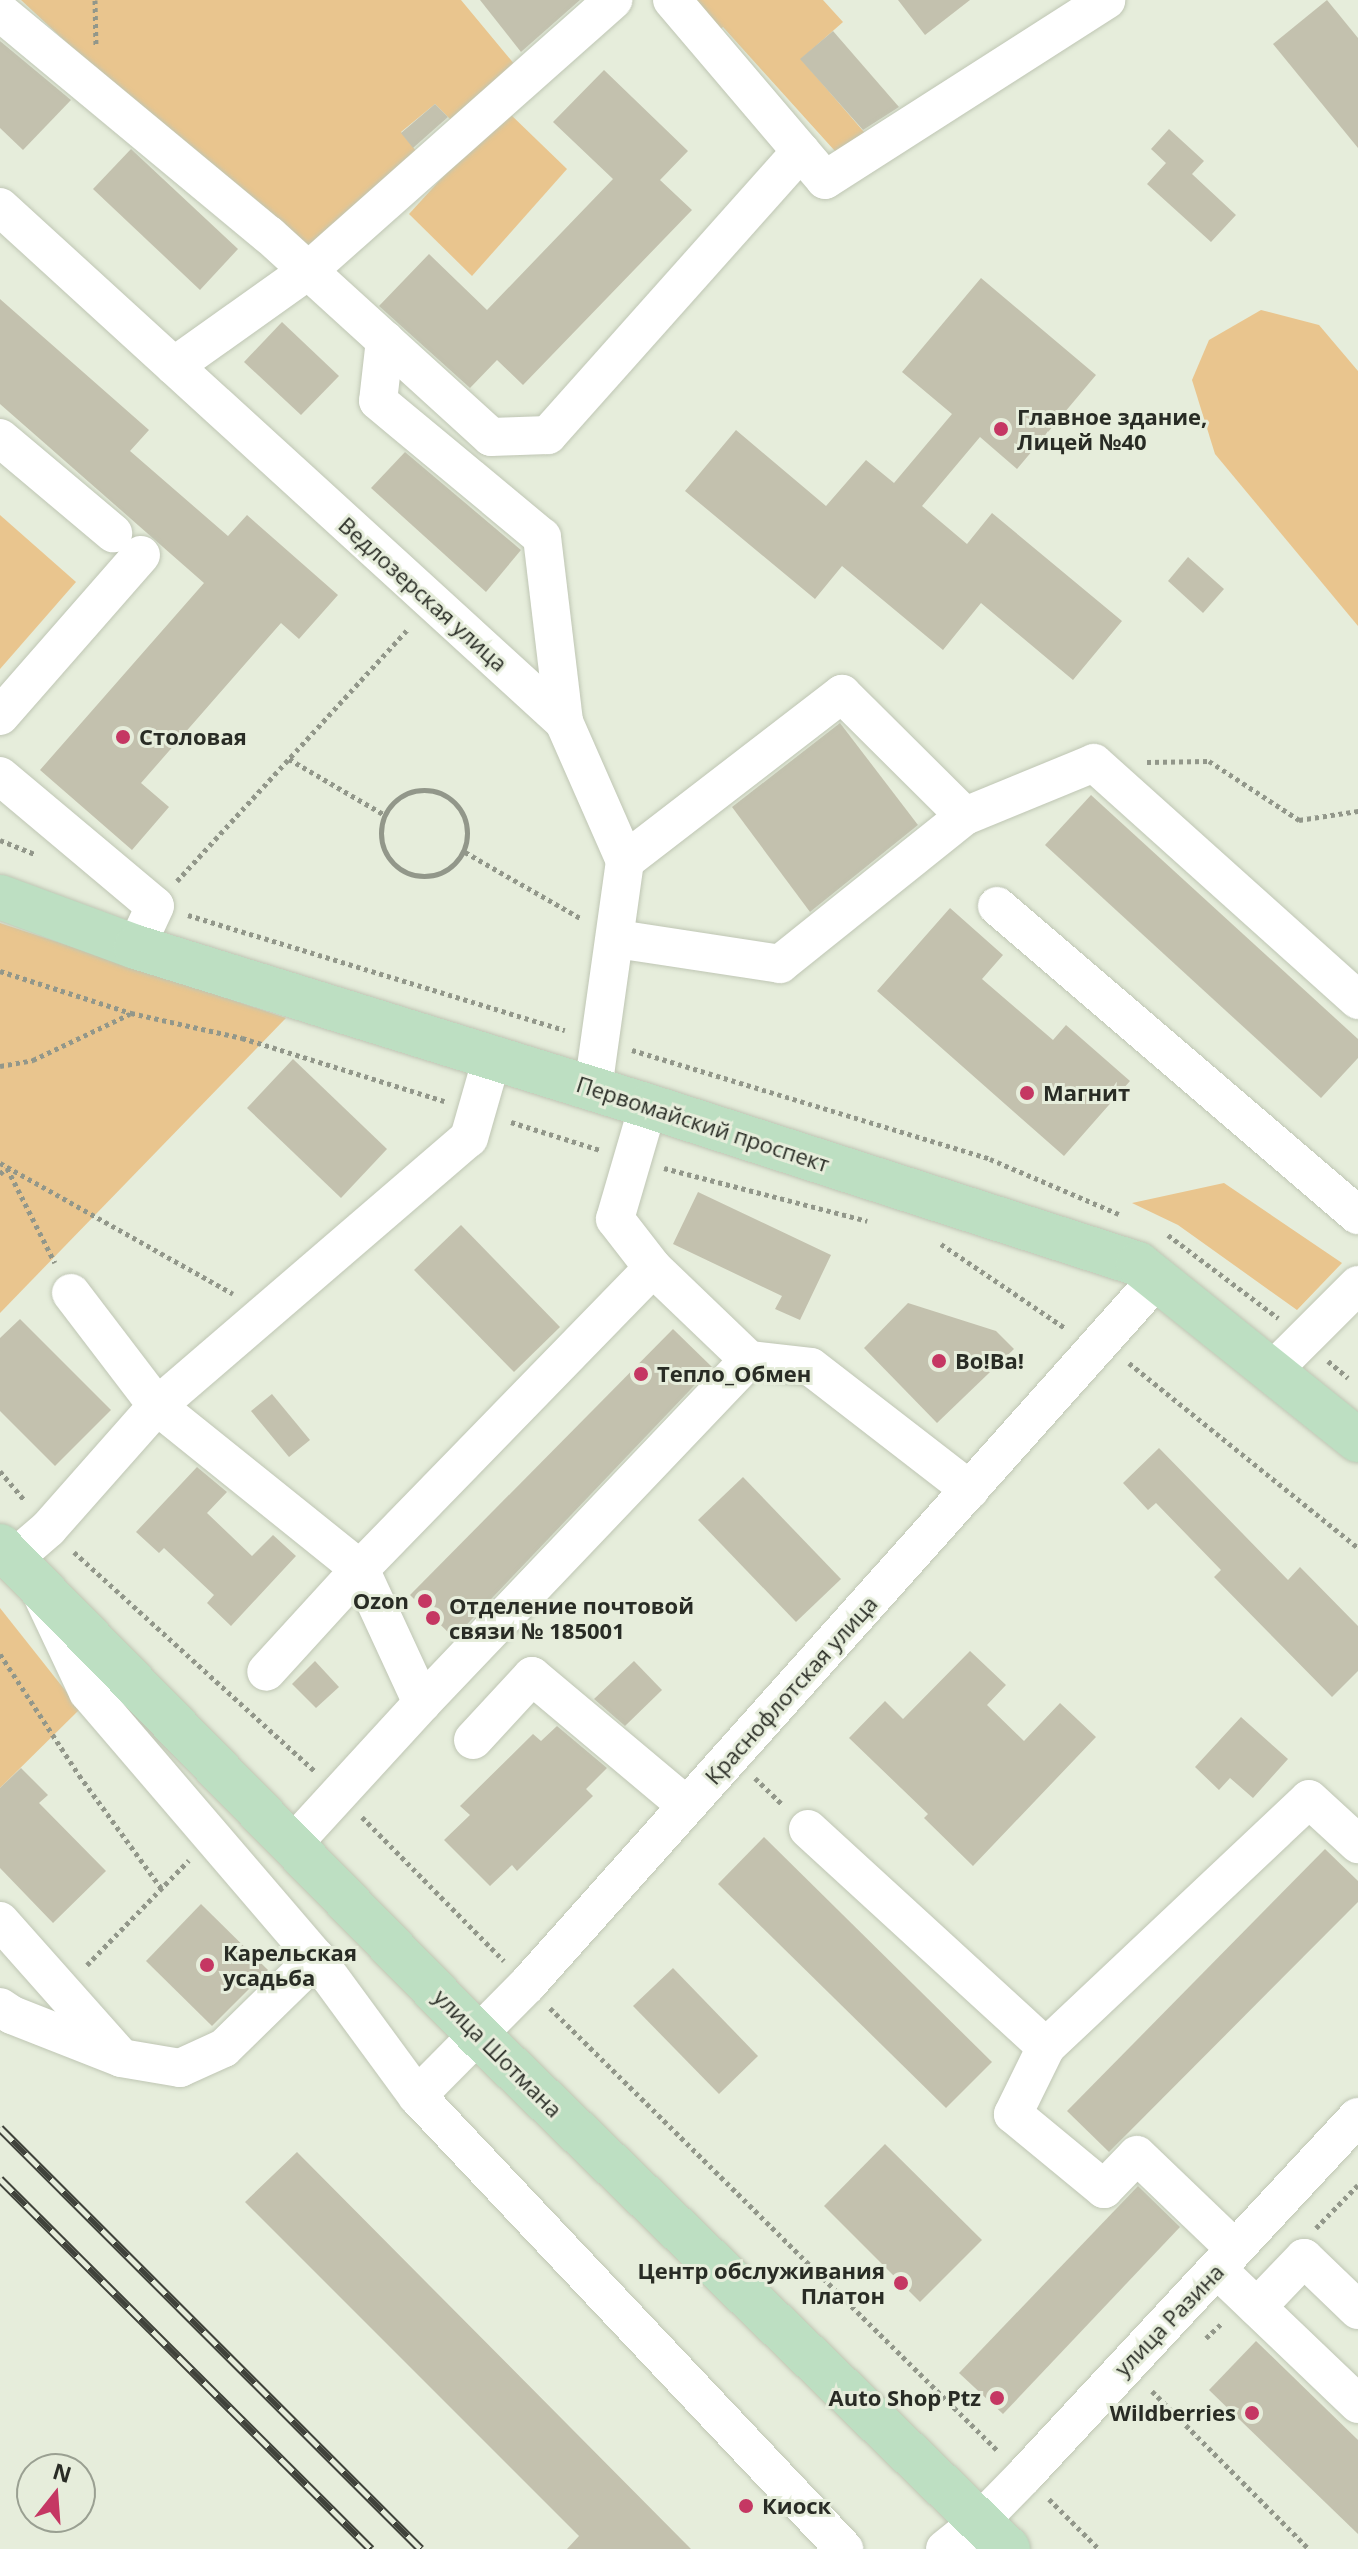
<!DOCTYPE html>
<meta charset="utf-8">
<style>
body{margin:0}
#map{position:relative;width:1358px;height:2549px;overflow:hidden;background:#e6eddb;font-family:"Open Sans",sans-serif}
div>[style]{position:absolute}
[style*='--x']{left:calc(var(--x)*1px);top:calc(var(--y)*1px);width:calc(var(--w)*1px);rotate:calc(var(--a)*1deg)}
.green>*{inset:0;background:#e9c58e}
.building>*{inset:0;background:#c3c1ae}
.path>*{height:5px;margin-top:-2.5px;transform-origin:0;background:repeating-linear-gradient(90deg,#92978a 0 4px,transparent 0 8px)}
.path>.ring{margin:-2.5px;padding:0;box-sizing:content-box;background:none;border:5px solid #92978a;border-radius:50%}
.roads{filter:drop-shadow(0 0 2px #bfc6b4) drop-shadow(0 0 2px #bfc6b4)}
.minor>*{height:38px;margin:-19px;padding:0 19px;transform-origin:19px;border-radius:19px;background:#fff}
.major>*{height:44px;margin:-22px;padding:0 22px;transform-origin:22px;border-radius:22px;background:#bddfc2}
.rail>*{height:9px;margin-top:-4.5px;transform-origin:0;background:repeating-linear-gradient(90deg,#e6eddb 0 18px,#40433b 0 36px);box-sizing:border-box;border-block:2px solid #40433b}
.dots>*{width:22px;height:22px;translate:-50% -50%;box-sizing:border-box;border:4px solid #e6eddb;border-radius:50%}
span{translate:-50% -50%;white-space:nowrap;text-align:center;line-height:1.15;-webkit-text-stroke:6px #e6eddb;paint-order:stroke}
.poi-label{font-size:22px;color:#292c25;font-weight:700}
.left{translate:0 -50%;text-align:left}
.right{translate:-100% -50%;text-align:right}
.street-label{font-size:22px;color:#292c25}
.north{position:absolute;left:16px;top:2453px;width:80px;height:80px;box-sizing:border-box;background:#e6eddb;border:2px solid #9aa092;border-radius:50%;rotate:17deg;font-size:22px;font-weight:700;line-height:32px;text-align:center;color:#292c25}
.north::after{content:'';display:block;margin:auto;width:28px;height:36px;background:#c53763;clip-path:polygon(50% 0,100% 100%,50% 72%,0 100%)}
</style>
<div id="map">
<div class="green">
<div style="clip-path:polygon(21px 0,461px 0,515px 65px,455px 124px,435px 104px,401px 132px,420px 156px,310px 247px,109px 82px)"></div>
<div style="clip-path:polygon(687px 0,823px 0,843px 22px,801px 59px,870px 139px,844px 161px,723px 27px,715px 33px)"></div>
<div style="clip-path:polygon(505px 109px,567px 169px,472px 276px,409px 214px)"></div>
<div style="clip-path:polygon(1261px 310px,1319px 325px,1358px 371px,1358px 626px,1215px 454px,1192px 380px,1209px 340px)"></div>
<div style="clip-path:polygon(0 515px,76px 582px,0 669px)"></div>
<div style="clip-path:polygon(0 923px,286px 1018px,0 1313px)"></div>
<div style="clip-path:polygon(1224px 1183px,1342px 1263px,1297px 1310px,1178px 1225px,1132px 1203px)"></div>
<div style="clip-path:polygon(0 1608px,80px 1709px,0 1788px)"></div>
</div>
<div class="building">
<div style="clip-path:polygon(480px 0,580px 0,521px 52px)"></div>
<div style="clip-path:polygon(898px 0,970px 0,925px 35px)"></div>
<div style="clip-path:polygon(1327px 0,1358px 38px,1358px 148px,1273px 44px)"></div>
<div style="clip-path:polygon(833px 31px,899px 107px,863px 130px,800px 59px)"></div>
<div style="clip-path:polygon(0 41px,71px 100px,23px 150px,0 128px)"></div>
<div style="clip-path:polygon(604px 70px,688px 151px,660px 180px,692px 210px,523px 385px,497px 360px,470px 388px,379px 306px,429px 254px,487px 310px,613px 179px,553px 122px)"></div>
<div style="clip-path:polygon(435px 104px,448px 117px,413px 148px,401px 133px)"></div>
<div style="clip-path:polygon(1169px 129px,1204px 161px,1192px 174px,1236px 215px,1211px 242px,1147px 184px,1166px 163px,1151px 149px)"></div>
<div style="clip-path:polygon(131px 149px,238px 249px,200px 290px,93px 189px)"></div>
<div style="clip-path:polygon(981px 278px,1096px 375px,1017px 469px,980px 437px,922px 506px,967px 544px,992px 513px,1122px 621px,1073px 680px,981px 603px,943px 650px,842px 566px,815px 599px,685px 491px,736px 430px,826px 506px,866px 460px,894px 483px,952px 414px,902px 372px)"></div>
<div style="clip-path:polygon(0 299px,149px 430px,130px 451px,228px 536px,247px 515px,338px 595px,299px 639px,281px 623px,141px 783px,169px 807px,132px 850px,40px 770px,204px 583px,0 404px)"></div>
<div style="clip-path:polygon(282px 322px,339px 376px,301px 415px,244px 362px)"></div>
<div style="clip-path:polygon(405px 452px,521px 550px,486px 592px,371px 488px)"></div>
<div style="clip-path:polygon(1188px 557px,1224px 589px,1203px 613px,1168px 581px)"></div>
<div style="clip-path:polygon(840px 723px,918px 825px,810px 912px,732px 807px)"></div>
<div style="clip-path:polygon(1091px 795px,1358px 1039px,1358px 1058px,1321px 1098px,1045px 845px)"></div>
<div style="clip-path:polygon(950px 908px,1003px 955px,982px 979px,1053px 1040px,1066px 1025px,1130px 1081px,1064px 1156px,877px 991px)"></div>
<div style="clip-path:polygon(293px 1059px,387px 1149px,341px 1198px,247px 1108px)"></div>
<div style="clip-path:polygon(698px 1192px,831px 1255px,800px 1320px,775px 1309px,782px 1296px,673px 1244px)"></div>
<div style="clip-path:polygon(461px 1225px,560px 1327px,514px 1372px,414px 1270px)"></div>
<div style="clip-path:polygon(908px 1303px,996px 1331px,1014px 1349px,937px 1423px,864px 1348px)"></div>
<div style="clip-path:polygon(20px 1319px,111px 1410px,55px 1466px,0 1411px,0 1338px)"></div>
<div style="clip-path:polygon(673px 1329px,712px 1367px,454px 1638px,410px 1595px)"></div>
<div style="clip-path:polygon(272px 1394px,310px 1440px,289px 1457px,251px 1411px)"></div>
<div style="clip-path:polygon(1159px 1448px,1288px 1580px,1300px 1567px,1358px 1626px,1358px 1671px,1332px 1697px,1214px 1577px,1221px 1570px,1156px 1503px,1148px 1510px,1123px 1483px)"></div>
<div style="clip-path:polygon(197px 1467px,227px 1492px,207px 1513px,252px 1556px,273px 1535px,296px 1556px,231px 1626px,207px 1603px,214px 1595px,164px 1548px,159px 1553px,136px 1532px)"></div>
<div style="clip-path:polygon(743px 1477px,841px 1579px,796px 1622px,698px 1520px)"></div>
<div style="clip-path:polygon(970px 1651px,1006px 1685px,987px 1705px,1024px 1741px,1060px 1703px,1096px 1737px,973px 1866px,924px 1818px,928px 1814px,849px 1738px,885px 1701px,903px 1719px)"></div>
<div style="clip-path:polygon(315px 1661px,339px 1687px,316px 1708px,292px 1684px)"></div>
<div style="clip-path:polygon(634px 1661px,662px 1690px,625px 1726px,594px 1699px)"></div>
<div style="clip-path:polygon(1241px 1717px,1288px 1759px,1253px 1798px,1230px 1778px,1219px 1790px,1195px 1767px)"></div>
<div style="clip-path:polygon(557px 1726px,607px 1768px,586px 1789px,593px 1796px,517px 1871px,512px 1865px,490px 1886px,444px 1840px,470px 1815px,460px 1806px,533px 1734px,541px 1741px)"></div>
<div style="clip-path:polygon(21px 1768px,48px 1795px,39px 1803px,106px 1871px,53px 1923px,0 1868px,0 1788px)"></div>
<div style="clip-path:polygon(764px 1837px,992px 2062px,946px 2108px,718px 1884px)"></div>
<div style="clip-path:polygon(1325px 1849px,1358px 1881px,1358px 1902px,1109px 2152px,1067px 2111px)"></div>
<div style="clip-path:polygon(201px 1904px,268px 1970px,212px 2026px,146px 1961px)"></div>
<div style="clip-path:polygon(673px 1968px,758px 2056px,719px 2094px,633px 2006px)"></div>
<div style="clip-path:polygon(885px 2144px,982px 2240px,920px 2302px,824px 2206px)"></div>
<div style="clip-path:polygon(297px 2152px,691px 2549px,567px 2549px,579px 2536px,245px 2202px)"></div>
<div style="clip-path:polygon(1138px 2186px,1180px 2227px,1003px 2414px,959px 2373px)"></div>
<div style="clip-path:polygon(1256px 2341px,1358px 2440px,1358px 2534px,1209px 2390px)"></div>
</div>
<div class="path">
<div style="--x:95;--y:0;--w:47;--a:88.8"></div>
<div style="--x:289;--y:759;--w:109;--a:30.3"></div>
<div style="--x:1147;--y:762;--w:62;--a:-0.9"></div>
<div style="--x:1209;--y:761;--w:108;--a:33.2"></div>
<div style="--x:1299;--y:820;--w:60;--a:-8.7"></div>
<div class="ring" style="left:381px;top:790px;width:81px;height:81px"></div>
<div style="--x:0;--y:840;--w:37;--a:22"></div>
<div style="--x:465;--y:852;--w:135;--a:29.8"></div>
<div style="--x:177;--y:881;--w:342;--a:-47.5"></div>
<div style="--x:188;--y:915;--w:394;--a:17"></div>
<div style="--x:0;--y:971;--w:138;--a:17.8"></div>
<div style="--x:131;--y:1013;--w:114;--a:12.7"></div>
<div style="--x:242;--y:1038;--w:212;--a:17.3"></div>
<div style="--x:632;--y:1050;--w:374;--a:16.9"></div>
<div style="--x:990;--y:1159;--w:140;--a:23.1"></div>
<div style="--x:0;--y:1066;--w:34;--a:-10"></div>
<div style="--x:33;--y:1060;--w:107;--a:-25.4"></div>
<div style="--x:511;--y:1122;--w:93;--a:17.5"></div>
<div style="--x:0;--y:1163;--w:267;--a:29.3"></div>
<div style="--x:7;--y:1168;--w:106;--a:63.2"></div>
<div style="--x:664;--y:1168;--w:210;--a:14.6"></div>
<div style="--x:0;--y:1174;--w:8;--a:-45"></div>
<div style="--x:1168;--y:1235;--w:138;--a:37"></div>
<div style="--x:941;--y:1244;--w:150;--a:34.1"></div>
<div style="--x:1328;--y:1361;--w:26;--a:40"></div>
<div style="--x:1129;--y:1363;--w:294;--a:38.9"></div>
<div style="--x:0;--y:1471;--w:39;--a:50"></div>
<div style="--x:74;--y:1552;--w:326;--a:42.3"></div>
<div style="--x:0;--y:1654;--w:145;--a:56.9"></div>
<div style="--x:79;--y:1775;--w:140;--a:54"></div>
<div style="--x:755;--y:1778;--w:39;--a:44"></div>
<div style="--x:362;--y:1817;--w:202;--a:45.4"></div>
<div style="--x:87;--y:1965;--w:146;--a:-45.8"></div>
<div style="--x:550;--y:2008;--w:630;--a:44.68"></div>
<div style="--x:1316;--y:2228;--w:60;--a:-45.7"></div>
<div style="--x:1206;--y:2338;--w:22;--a:-43"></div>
<div style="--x:1152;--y:2391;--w:223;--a:45.2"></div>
<div style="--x:1049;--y:2499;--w:71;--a:45"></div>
</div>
<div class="roads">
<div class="minor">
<div style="--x:672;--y:0;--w:236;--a:49.6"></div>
<div style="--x:825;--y:180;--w:334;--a:-32.6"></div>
<div style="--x:0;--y:12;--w:349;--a:39.7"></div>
<div style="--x:269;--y:235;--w:300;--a:42.3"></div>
<div style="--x:491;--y:437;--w:57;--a:-2"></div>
<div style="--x:548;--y:435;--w:380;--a:-48.3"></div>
<div style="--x:0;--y:207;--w:764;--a:42.4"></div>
<div style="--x:564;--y:722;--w:152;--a:66.3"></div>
<div style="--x:625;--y:861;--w:230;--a:98"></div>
<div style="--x:385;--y:340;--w:61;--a:96.5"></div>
<div style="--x:378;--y:401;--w:213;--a:39.7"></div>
<div style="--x:542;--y:537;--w:186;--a:83.2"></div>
<div style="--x:174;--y:366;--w:166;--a:-35.4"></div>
<div style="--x:309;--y:270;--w:407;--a:-41.6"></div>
<div style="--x:0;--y:438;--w:148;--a:40.1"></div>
<div style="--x:0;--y:716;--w:214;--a:-48.8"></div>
<div style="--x:0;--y:776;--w:202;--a:40"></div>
<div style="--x:155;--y:906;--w:45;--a:114.9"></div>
<div style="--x:625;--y:861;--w:274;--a:-37.6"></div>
<div style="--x:842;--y:694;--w:173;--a:44.8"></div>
<div style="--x:997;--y:906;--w:475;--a:40.6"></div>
<div style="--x:617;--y:939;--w:165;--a:8.7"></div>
<div style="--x:780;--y:964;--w:237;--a:-38.7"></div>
<div style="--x:965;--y:816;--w:139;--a:-22.3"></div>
<div style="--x:1094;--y:763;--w:355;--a:41.9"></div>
<div style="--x:71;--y:1293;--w:142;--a:52.7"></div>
<div style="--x:157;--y:1406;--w:260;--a:38.8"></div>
<div style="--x:360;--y:1569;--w:139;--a:132.4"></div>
<div style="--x:749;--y:1360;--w:62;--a:6.4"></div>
<div style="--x:811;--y:1367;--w:201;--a:37.7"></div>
<div style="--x:1271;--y:1372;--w:123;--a:-45"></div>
<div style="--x:12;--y:1560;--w:48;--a:-40.7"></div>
<div style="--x:48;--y:1529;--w:164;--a:-48.5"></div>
<div style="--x:157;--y:1406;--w:411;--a:-40.7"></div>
<div style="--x:469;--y:1138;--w:83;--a:-74"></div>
<div style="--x:44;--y:1599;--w:103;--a:64.7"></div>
<div style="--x:88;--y:1692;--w:350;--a:49.4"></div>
<div style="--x:316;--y:1958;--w:171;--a:53.8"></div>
<div style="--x:417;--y:2096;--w:623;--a:46.69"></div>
<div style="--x:422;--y:1703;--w:474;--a:-46.4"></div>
<div style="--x:749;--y:1360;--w:133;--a:-136.2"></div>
<div style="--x:473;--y:1740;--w:87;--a:-47.3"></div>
<div style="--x:532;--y:1676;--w:202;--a:40"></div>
<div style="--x:808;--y:1829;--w:323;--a:42.5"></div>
<div style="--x:1046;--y:2047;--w:361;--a:-43.3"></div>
<div style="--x:1309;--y:1799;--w:67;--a:42.6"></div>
<div style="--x:291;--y:1846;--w:194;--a:-47.5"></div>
<div style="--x:422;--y:1703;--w:148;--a:-114.8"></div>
<div style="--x:360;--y:1569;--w:420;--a:-45.8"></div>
<div style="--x:653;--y:1268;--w:62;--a:-127.8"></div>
<div style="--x:615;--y:1219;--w:118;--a:-73.7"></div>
<div style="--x:0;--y:1921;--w:176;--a:48.4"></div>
<div style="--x:0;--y:2007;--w:14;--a:34"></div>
<div style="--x:12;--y:2015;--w:117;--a:21.5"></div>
<div style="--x:121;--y:2058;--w:60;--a:9.6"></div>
<div style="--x:180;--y:2068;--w:48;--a:-24.4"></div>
<div style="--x:224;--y:2048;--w:129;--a:-44.4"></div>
<div style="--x:1046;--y:2047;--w:75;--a:116.2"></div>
<div style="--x:1013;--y:2114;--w:118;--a:39.5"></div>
<div style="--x:1104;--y:2189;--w:47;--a:-45.9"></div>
<div style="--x:1137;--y:2155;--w:134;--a:43.8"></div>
<div style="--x:417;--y:2096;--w:156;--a:-45.3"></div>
<div style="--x:527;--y:1985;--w:948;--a:-48.25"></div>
<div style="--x:1218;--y:2270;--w:194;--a:43.7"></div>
<div style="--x:1257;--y:2307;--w:68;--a:-46.2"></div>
<div style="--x:1304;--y:2258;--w:75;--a:43.9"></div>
<div style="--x:945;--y:2549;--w:43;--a:-38.5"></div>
<div style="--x:979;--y:2522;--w:64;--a:-45.6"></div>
<div style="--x:1024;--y:2476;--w:490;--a:-47.1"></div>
</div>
<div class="major">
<div style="--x:0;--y:897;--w:145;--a:20.2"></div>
<div style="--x:136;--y:947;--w:536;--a:17.25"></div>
<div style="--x:648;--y:1106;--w:515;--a:17.87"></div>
<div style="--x:1138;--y:1264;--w:282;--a:38.7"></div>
<div style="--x:0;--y:1546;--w:685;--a:45.65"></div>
<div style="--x:479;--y:2036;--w:737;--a:44.12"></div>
</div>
</div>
<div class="rail">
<div style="--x:0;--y:2128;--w:595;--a:45"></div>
<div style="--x:0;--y:2179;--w:524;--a:44.92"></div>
</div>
<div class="dots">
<div style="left:1001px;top:429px;background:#c53763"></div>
<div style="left:123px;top:737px;background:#c53763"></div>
<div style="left:1027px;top:1093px;background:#c53763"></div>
<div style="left:939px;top:1361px;background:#c53763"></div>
<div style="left:641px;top:1374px;background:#c53763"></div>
<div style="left:425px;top:1601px;background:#c53763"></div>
<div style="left:433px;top:1618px;background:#c53763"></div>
<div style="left:207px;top:1965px;background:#c53763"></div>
<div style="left:901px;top:2283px;background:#c53763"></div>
<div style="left:997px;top:2398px;background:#c53763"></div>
<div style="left:1252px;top:2413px;background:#c53763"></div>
<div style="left:746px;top:2506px;background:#c53763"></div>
</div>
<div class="poi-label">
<span class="left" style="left:1017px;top:429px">Главное здание,<br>Лицей №40</span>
<span class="left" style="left:139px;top:737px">Столовая</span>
<span class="left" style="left:1043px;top:1093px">Магнит</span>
<span class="left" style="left:955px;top:1361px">Во!Ва!</span>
<span class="left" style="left:657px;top:1374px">Тепло_Обмен</span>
<span class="right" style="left:409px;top:1601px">Ozon</span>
<span class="left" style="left:449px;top:1618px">Отделение почтовой<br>связи № 185001</span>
<span class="left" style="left:223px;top:1965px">Карельская<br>усадьба</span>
<span class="right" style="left:885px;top:2283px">Центр обслуживания<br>Платон</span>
<span class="right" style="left:981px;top:2398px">Auto Shop Ptz</span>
<span class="right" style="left:1236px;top:2413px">Wildberries</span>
<span class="left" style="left:762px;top:2506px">Киоск</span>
</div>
<div class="street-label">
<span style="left:423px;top:594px;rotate:42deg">Ведлозерская улица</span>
<span style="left:703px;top:1124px;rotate:18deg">Первомайский проспект</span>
<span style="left:791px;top:1690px;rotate:-48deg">Краснофлотская улица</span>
<span style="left:498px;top:2053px;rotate:45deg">улица Шотмана</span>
<span style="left:1169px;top:2320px;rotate:-46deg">улица Разина</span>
</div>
<div class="north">N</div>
</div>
